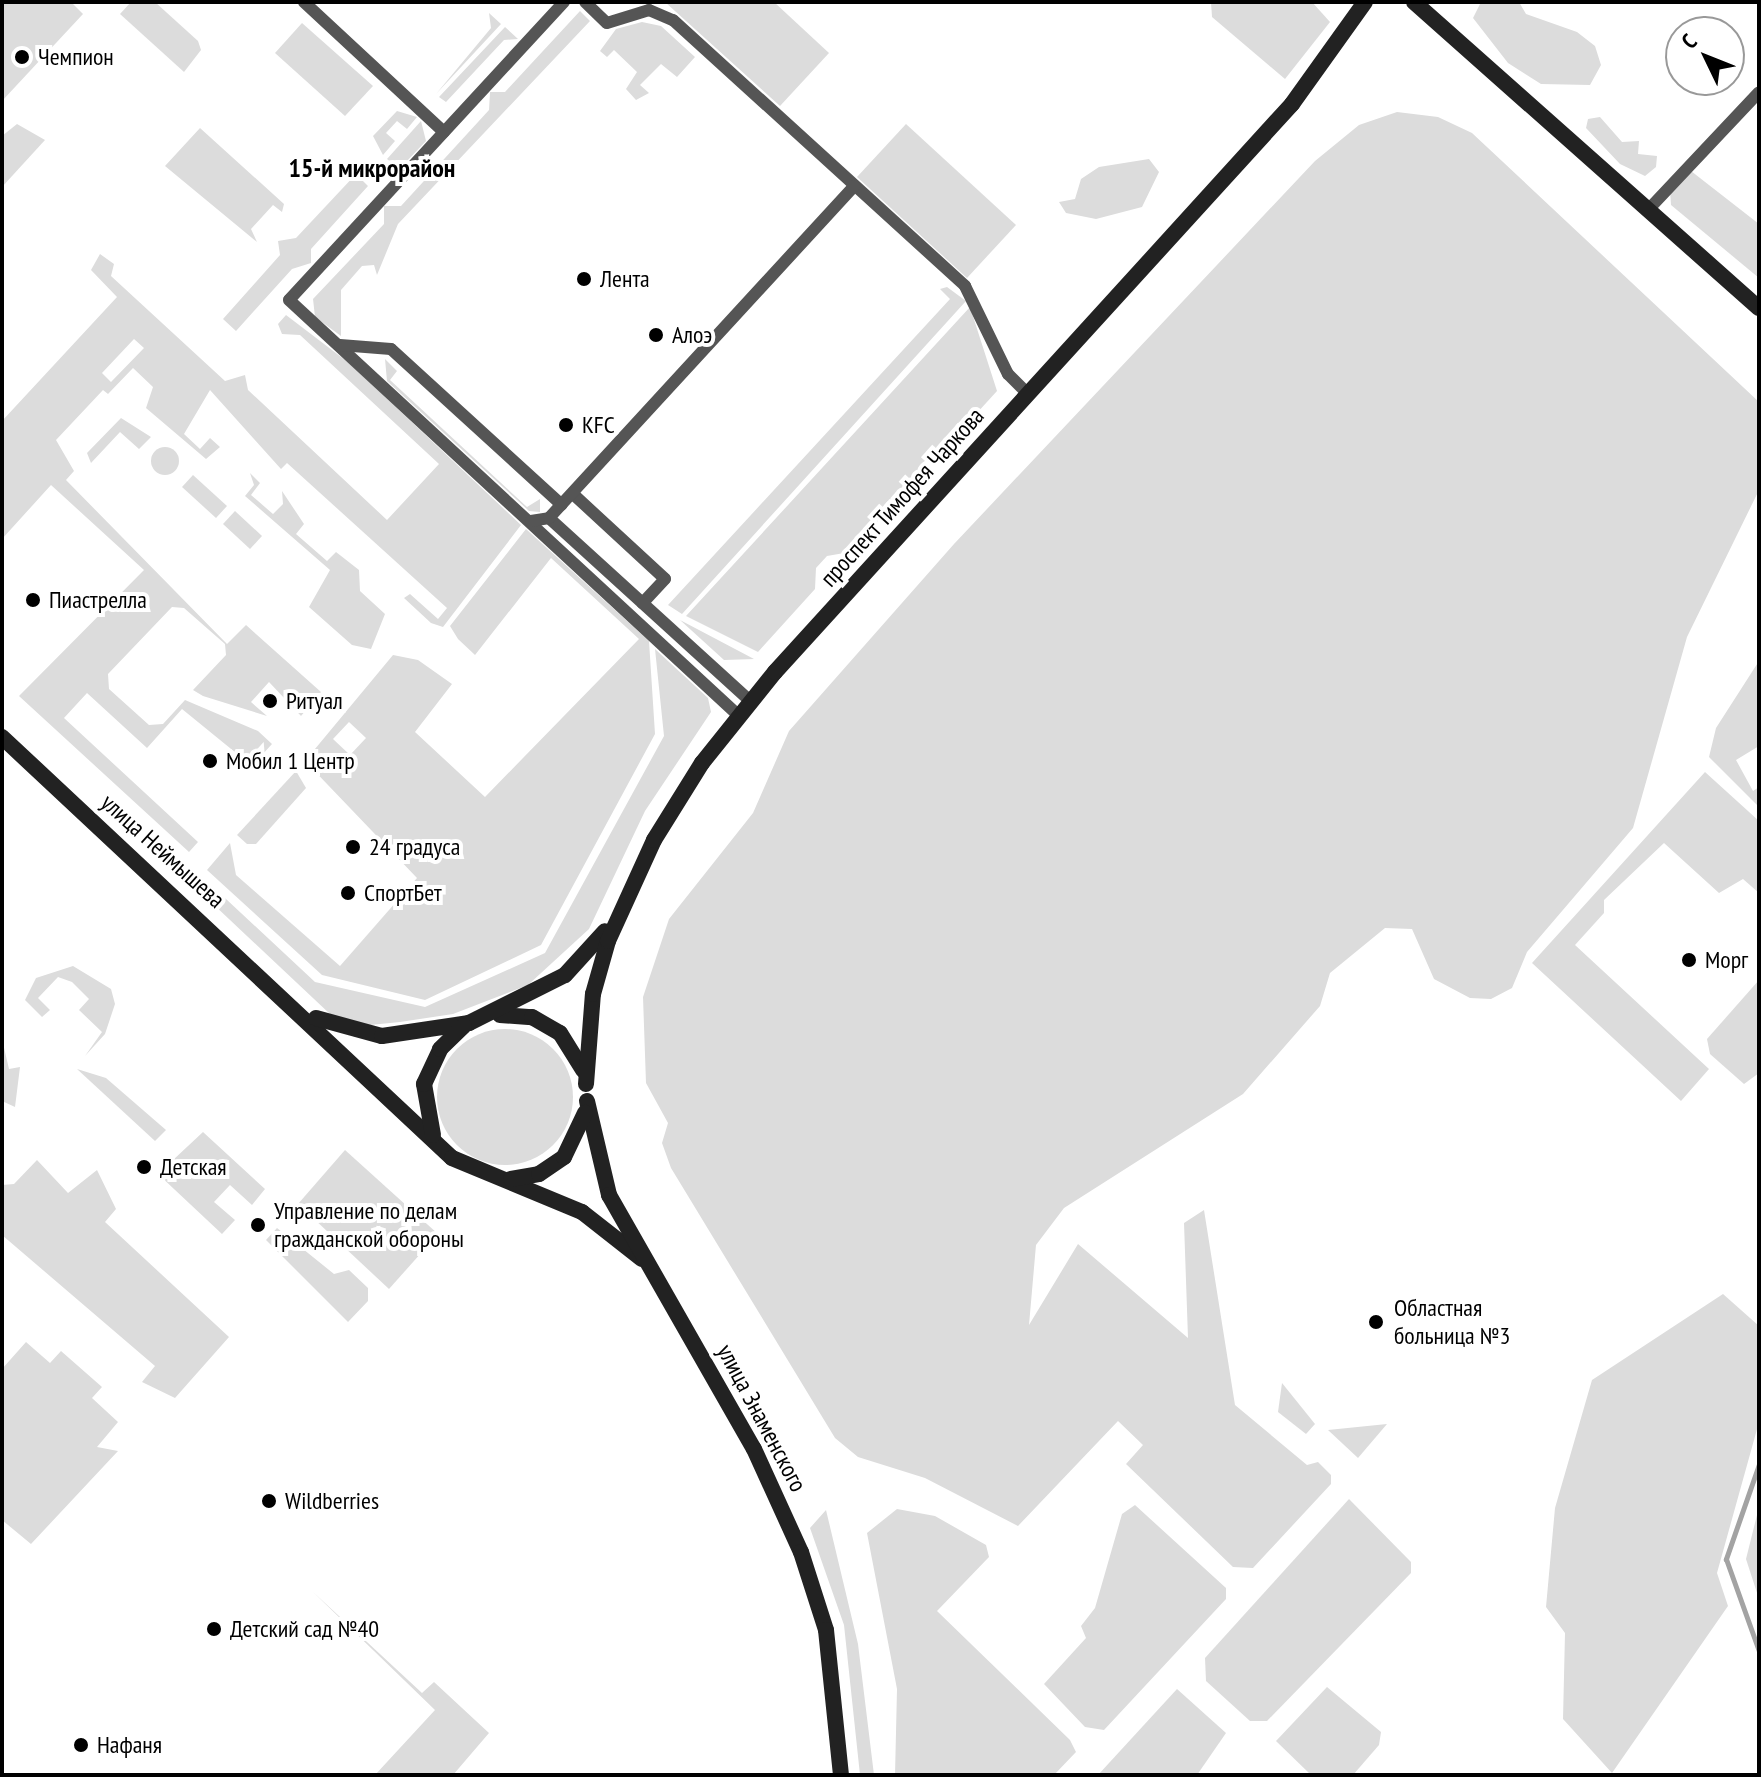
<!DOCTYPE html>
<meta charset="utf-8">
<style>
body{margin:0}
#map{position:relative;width:1761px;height:1777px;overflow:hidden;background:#fff;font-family:"PT Sans Narrow",sans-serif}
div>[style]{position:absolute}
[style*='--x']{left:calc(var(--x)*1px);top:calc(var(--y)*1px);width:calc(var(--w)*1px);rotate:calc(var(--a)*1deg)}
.green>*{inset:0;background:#dcdcdc}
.round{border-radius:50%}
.stream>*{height:5px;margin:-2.5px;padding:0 2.5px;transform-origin:2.5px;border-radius:2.5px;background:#a3a3a3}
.street>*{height:12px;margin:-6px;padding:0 6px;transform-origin:6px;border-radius:6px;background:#555}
.secondary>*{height:16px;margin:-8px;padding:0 8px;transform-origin:8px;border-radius:8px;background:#222}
.dots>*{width:22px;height:22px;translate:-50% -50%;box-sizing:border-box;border:4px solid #fff;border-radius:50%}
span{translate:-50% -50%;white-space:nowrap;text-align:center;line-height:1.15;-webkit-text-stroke:8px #fff;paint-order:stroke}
.poi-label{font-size:24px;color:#000}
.left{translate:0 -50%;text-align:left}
.street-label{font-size:24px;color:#000}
.neighbourhood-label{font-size:26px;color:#000;font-weight:700}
.frame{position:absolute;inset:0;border:4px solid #000;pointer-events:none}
.north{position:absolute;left:1665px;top:16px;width:80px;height:80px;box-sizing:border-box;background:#fff;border:2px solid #999;border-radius:50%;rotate:313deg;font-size:22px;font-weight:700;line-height:32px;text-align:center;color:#000}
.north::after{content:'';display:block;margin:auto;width:28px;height:36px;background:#000;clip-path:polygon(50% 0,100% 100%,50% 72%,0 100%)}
</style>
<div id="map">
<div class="green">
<div style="clip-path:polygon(2px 2px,71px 2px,83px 14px,2px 101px)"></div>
<div style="clip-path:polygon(131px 2px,155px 2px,198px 41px,201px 50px,184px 72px,120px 14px)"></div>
<div style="clip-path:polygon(665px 2px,774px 2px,829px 53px,780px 106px)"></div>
<div style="clip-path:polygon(1211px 2px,1312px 2px,1330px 22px,1285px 79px,1212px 17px)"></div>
<div style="clip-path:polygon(1481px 2px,1519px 2px,1526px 14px,1577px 32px,1595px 46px,1601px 65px,1590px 85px,1541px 84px,1508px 63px,1473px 18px)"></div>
<div style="clip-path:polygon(580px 11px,590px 21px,398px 224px,377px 275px,374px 265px,362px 266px,341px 290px,341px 336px,315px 317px,313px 299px,384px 224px,384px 206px,401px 206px,489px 110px,490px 92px,505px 92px)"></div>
<div style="clip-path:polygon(489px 13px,501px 24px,436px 94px,491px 28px)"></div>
<div style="clip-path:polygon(642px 22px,661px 26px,695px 57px,677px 77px,661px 64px,640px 85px,649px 93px,636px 100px,626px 89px,637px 72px,614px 50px,607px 57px,600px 51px,616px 29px)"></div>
<div style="clip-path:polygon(302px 23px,373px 86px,345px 116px,275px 53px)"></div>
<div style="clip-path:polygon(505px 27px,518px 39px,504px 40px,446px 102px,439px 97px)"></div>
<div style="clip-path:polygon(397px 111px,417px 117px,407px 129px,397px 121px,386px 133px,395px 141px,383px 155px,373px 136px)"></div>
<div style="clip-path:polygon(1397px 112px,1438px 117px,1472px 133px,1759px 402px,1759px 490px,1687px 637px,1633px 828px,1527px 952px,1512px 988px,1491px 999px,1470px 998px,1434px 979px,1412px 929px,1385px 928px,1330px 973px,1320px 1006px,1243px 1094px,1064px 1208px,1036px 1245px,1029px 1325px,1078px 1244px,1188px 1338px,1184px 1223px,1204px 1210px,1235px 1405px,1307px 1465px,1318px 1462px,1331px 1475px,1331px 1484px,1253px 1568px,1233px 1567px,1126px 1464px,1143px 1445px,1118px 1421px,1018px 1526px,925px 1478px,858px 1457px,835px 1438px,671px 1168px,662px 1143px,668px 1123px,646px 1083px,643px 997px,669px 919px,753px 813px,789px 731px,954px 544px,1315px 161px,1359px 125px)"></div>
<div style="clip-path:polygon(1600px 117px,1622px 142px,1639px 141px,1638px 154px,1657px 156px,1656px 167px,1645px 176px,1620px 164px,1586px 128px,1588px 119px)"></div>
<div style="clip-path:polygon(421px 121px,426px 141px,406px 162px,393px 164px,387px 159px)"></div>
<div style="clip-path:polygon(17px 124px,45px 140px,2px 187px,2px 136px)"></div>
<div style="clip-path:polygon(906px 124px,1016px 225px,967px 278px,857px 177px)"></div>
<div style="clip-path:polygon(200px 128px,284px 204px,282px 212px,273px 205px,251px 229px,257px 242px,165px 166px)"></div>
<div style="clip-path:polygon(1149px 159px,1159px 172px,1142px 207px,1096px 219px,1066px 213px,1059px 202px,1075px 199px,1081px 179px,1099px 167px)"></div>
<div style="clip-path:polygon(1691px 171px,1759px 224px,1759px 278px,1671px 205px,1670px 190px)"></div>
<div style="clip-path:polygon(356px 174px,368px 186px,311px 249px,311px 263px,292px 269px,236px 331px,223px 319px,280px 255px,278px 241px,296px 238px)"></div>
<div style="clip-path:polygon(evenodd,100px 254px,114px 264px,111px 276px,225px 381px,245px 375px,248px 390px,387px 520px,439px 464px,300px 335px,282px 334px,278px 324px,286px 315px,349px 363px,521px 525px,443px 627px,431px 623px,404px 598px,410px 594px,438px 619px,447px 608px,287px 463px,281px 469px,210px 390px,184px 434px,200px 449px,210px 438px,220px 447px,206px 459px,146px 408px,153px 387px,133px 368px,108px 394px,103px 390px,56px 440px,74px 471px,66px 480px,227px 644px,246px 625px,321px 692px,301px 716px,269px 682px,251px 702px,267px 716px,203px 696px,193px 690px,226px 655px,225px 644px,184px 608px,172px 607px,108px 674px,109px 689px,149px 725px,163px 724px,185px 700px,258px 731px,272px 744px,252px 766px,182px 709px,147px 748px,87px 693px,64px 718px,198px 842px,189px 852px,19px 696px,144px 570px,51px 485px,2px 539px,2px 421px,117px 297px,91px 270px,100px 254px,134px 339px,144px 348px,111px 382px,102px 373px,134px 339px)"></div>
<div style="clip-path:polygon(947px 287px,966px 301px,682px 614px,668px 605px,950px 299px,940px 289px)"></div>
<div style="clip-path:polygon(970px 307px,997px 391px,850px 552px,827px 556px,816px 568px,815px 589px,758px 652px,686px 616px)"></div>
<div style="clip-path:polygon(385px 359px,397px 371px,390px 380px,527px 507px,540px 499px,540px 512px,529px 511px,387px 381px)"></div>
<div style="clip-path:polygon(121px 418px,151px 437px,139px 449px,120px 432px,91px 463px,87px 453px)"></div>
<div class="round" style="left:151px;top:447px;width:28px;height:28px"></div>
<div style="clip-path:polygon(250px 473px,260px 483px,251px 495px,273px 514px,283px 504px,282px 491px,304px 524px,296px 534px,327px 561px,336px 552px,359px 570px,360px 591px,385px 614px,371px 649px,352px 645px,309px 607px,330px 570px,245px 496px,254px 485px)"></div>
<div style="clip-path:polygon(193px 475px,227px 506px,216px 518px,182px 487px)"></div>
<div style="clip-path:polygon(235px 511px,262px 536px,250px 549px,223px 524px)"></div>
<div style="clip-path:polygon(evenodd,526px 529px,649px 641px,655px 734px,541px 945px,425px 1000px,322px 975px,207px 870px,230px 843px,236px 875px,340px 966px,417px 878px,305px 761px,393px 655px,418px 660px,452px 684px,415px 732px,485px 797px,639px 639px,551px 558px,475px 655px,458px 639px,450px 626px,526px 529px,349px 722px,366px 738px,350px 755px,333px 739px,349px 722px)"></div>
<div style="clip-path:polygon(680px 620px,754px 659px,755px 659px,724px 660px)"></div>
<div style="clip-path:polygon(655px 649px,708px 698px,711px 712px,645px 811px,589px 929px,528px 985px,453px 1014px,400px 1022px,370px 1025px,331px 1015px,195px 887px,196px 871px,315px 982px,425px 1007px,545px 953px,664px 736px)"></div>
<div style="clip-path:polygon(1759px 661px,1759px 746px,1736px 760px,1753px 791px,1759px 787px,1759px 807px,1709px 757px,1716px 728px)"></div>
<div style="clip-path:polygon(296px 771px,306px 788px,256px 844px,247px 844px,237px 835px)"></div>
<div style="clip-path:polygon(1705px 772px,1759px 821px,1759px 893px,1743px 879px,1719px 893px,1664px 843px,1604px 900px,1604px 913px,1575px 945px,1709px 1069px,1681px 1101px,1532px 963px)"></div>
<div style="clip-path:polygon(73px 966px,111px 989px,115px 1004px,105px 1034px,85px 1056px,102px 1032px,79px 1010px,89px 999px,72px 982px,58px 977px,38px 998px,50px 1010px,42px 1017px,25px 1000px,36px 978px)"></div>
<div style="clip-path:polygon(1759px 980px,1759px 1073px,1744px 1084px,1710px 1054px,1707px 1039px)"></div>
<div class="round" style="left:437px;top:1029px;width:136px;height:136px"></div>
<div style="clip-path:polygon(2px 1039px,9px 1069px,20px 1067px,15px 1107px,2px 1101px)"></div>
<div style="clip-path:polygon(77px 1069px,106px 1078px,166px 1130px,155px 1141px)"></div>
<div style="clip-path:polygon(203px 1132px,265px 1189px,252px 1205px,230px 1185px,214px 1202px,235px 1220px,222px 1234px,158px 1174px)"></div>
<div style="clip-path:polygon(345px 1150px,438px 1234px,389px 1289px,298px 1204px)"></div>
<div style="clip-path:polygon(37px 1160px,68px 1193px,97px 1170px,116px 1209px,105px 1222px,229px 1337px,175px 1398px,142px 1382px,155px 1366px,2px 1235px,2px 1185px,14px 1184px)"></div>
<div style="clip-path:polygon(277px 1228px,334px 1274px,349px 1270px,368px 1288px,368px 1301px,348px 1322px,266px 1240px)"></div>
<div style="clip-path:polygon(1723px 1294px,1759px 1326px,1759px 1422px,1717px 1573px,1728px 1606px,1612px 1773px,1563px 1719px,1565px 1633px,1546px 1607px,1555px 1508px,1592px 1380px)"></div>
<div style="clip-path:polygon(26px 1342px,50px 1363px,61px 1351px,102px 1387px,92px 1398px,118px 1422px,97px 1447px,118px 1451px,31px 1544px,2px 1520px,2px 1369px)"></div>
<div style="clip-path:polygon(1282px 1383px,1315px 1424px,1306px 1434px,1278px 1412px)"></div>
<div style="clip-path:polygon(1387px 1424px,1358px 1458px,1328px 1430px)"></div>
<div style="clip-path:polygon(1349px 1499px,1411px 1562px,1411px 1573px,1267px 1721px,1250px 1721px,1206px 1681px,1205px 1658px)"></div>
<div style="clip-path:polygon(1135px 1505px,1226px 1588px,1226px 1599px,1104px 1730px,1085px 1727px,1044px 1684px,1086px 1638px,1081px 1626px,1095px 1608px,1122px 1514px)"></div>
<div style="clip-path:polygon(1759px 1507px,1759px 1599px,1746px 1559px)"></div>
<div style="clip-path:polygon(897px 1509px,935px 1516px,986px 1545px,989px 1557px,937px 1611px,1070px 1740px,1076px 1752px,1054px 1775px,895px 1775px,897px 1689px,867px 1533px)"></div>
<div style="clip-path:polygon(826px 1510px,858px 1644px,874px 1775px,860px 1775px,844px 1625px,810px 1528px)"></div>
<div style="clip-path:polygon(312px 1591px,422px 1693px,434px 1682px,489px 1733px,453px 1775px,375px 1775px,435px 1710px)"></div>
<div style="clip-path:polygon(1327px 1687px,1381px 1732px,1379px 1745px,1353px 1775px,1311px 1775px,1276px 1741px)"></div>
<div style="clip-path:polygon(1177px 1689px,1226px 1733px,1197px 1775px,1098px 1775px)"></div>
</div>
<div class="stream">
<div style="--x:1759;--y:1464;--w:101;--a:109.2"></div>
<div style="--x:1726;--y:1559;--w:98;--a:70.3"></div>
</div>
<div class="street">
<div style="--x:304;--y:2;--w:191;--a:42.9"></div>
<div style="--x:564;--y:2;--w:405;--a:132.7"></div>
<div style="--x:289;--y:300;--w:611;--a:42.75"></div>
<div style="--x:585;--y:2;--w:30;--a:44"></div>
<div style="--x:607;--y:23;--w:44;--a:-17.2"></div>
<div style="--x:649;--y:10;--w:26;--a:23"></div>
<div style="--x:673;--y:20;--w:395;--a:42.3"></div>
<div style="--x:965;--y:286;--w:98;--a:64"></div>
<div style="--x:1008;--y:374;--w:28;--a:45"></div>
<div style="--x:1647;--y:211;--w:163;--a:-46.7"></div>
<div style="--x:340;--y:345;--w:51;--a:4.5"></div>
<div style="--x:391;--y:349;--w:231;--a:42.4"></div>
<div style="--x:573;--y:494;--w:125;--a:42.7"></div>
<div style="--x:665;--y:579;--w:33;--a:133"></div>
<div style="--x:549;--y:518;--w:272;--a:42.3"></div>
<div style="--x:531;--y:521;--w:18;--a:-9"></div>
<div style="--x:549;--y:518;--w:451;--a:-47.4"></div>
</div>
<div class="secondary">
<div style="--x:1414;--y:2;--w:461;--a:41.6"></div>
<div style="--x:2;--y:737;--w:616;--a:43.09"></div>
<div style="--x:452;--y:1158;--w:141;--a:22.6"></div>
<div style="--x:582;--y:1212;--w:76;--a:38.1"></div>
<div style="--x:500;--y:1015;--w:32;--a:4"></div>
<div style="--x:532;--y:1017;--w:32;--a:30"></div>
<div style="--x:560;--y:1033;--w:44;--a:58.1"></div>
<div style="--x:316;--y:1018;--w:68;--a:15.3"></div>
<div style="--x:382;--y:1036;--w:88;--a:-8.5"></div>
<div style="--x:469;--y:1023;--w:107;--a:-26.6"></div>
<div style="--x:565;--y:975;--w:59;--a:-47.7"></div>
<div style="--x:586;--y:1084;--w:90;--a:-85.6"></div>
<div style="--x:593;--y:994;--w:55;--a:-74.2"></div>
<div style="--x:608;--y:941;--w:111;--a:-65.5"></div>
<div style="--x:654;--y:840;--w:91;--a:-58.1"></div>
<div style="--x:702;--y:763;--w:117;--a:-51.3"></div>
<div style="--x:775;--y:672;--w:768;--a:-47.69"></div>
<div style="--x:1292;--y:104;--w:125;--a:-54.4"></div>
<div style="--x:587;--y:1101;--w:97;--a:76.8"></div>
<div style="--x:609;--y:1195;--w:292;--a:60.3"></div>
<div style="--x:754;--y:1449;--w:113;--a:65.5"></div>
<div style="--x:801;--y:1552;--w:82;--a:72.2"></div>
<div style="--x:826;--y:1630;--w:146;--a:84.1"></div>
<div style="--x:433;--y:1135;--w:52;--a:-100"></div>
<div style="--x:424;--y:1084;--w:38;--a:-65"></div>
<div style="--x:440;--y:1049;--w:33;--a:-44"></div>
<div style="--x:511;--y:1179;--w:28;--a:-10"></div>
<div style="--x:539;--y:1174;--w:30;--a:-34"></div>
<div style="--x:564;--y:1157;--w:49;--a:-64.5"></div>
</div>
<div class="dots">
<div style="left:22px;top:57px;background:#000"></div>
<div style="left:584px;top:279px;background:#000"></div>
<div style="left:656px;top:335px;background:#000"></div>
<div style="left:566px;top:425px;background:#000"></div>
<div style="left:33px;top:600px;background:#000"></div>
<div style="left:270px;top:701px;background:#000"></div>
<div style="left:210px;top:761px;background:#000"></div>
<div style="left:353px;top:847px;background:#000"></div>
<div style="left:348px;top:893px;background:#000"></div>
<div style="left:1689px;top:960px;background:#000"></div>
<div style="left:144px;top:1167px;background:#000"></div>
<div style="left:258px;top:1225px;background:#000"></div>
<div style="left:1376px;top:1322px;background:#000"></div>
<div style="left:269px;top:1501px;background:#000"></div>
<div style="left:214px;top:1629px;background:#000"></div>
<div style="left:81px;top:1745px;background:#000"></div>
</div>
<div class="poi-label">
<span class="left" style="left:38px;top:57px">Чемпион</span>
<span class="left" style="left:600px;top:279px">Лента</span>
<span class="left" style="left:672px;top:335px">Алоэ</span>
<span class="left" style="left:582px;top:425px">KFC</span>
<span class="left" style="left:49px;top:600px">Пиастрелла</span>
<span class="left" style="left:286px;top:701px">Ритуал</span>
<span class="left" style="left:226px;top:761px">Мобил 1 Центр</span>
<span class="left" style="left:369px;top:847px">24 градуса</span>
<span class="left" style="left:364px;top:893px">СпортБет</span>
<span class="left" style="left:1705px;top:960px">Морг</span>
<span class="left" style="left:160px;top:1167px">Детская</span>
<span class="left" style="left:274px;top:1225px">Управление по делам<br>гражданской обороны</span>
<span class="left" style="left:1394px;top:1322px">Областная<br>больница №3</span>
<span class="left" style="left:285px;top:1501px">Wildberries</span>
<span class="left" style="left:230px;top:1629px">Детский сад №40</span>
<span class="left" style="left:97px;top:1745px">Нафаня</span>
</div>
<div class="street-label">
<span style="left:902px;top:497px;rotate:-48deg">проспект Тимофея Чаркова</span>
<span style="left:163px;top:851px;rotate:42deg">улица Неймышева</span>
<span style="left:762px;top:1418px;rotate:62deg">улица Знаменского</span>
</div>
<div class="neighbourhood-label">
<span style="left:372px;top:168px">15-й микрорайон</span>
</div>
<div class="frame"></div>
<div class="north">С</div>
</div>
